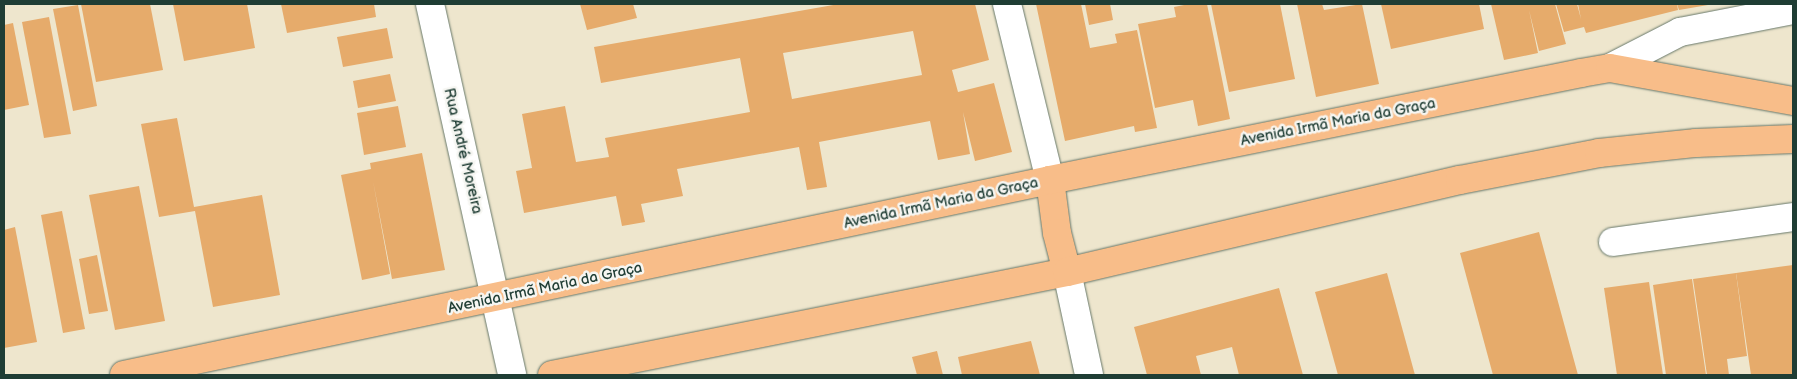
<!DOCTYPE html>
<meta charset="utf-8">
<style>
body{margin:0}
#map{position:relative;width:1797px;height:379px;overflow:hidden;background:#eee6cd;font-family:"Balsamiq Sans",sans-serif}
div>[style]{position:absolute}
[style*='--x']{left:calc(var(--x)*1px);top:calc(var(--y)*1px);width:calc(var(--w)*1px);rotate:calc(var(--a)*1deg)}
.building>*{inset:0;background:#e6ab6b}
.roads{filter:drop-shadow(0 0 1px #67786a) drop-shadow(0 0 1px #67786a)}
.street>*{height:28px;margin:-14px;padding:0 14px;transform-origin:14px;border-radius:14px;background:#fff}
.primary>*{height:28px;margin:-14px;padding:0 14px;transform-origin:14px;border-radius:14px;background:#f8bd89}
span{translate:-50% -50%;white-space:nowrap;text-align:center;line-height:1.15;-webkit-text-stroke:5px #f6f6f2;paint-order:stroke}
.street-label{font-size:15px;color:#1f3d34}
.frame{position:absolute;inset:0;border:5px solid #1f3d34;pointer-events:none}
</style>
<div id="map">
<div class="building">
<div style="clip-path:polygon(81px 4px,150px 4px,163px 70px,96px 82px)"></div>
<div style="clip-path:polygon(173px 4px,247px 4px,255px 48px,184px 61px)"></div>
<div style="clip-path:polygon(281px 4px,374px 4px,376px 17px,287px 33px)"></div>
<div style="clip-path:polygon(580px 4px,633px 4px,637px 18px,587px 30px)"></div>
<div style="clip-path:polygon(evenodd,839px 4px,975px 4px,989px 60px,952px 70px,958px 92px,994px 83px,1012px 152px,975px 161px,963px 112px,970px 154px,938px 160px,930px 121px,819px 142px,827px 187px,807px 190px,799px 147px,677px 169px,683px 196px,641px 204px,645px 222px,622px 226px,616px 196px,524px 213px,516px 171px,532px 168px,522px 114px,565px 106px,576px 162px,609px 157px,605px 138px,750px 112px,740px 58px,601px 83px,594px 47px,839px 4px,913px 31px,922px 75px,792px 99px,783px 53px,913px 31px)"></div>
<div style="clip-path:polygon(1036px 4px,1081px 4px,1090px 48px,1117px 43px,1115px 34px,1137px 30px,1157px 128px,1135px 132px,1134px 126px,1065px 141px)"></div>
<div style="clip-path:polygon(1085px 4px,1110px 4px,1113px 20px,1089px 25px)"></div>
<div style="clip-path:polygon(1189px 4px,1207px 4px,1230px 119px,1198px 126px,1193px 100px,1155px 108px,1138px 24px,1176px 17px,1174px 7px)"></div>
<div style="clip-path:polygon(1211px 4px,1280px 4px,1295px 79px,1229px 92px)"></div>
<div style="clip-path:polygon(1297px 4px,1322px 4px,1324px 10px,1362px 4px,1379px 84px,1316px 97px)"></div>
<div style="clip-path:polygon(1381px 4px,1479px 4px,1484px 29px,1391px 49px)"></div>
<div style="clip-path:polygon(1491px 4px,1555px 4px,1566px 44px,1539px 51px,1529px 10px,1538px 53px,1504px 60px)"></div>
<div style="clip-path:polygon(1556px 4px,1577px 4px,1581px 19px,1578px 4px,1677px 4px,1678px 10px,1586px 33px,1584px 27px,1564px 32px)"></div>
<div style="clip-path:polygon(1677px 4px,1707px 4px,1708px 5px,1679px 10px)"></div>
<div style="clip-path:polygon(78px 5px,97px 106px,73px 111px,53px 9px)"></div>
<div style="clip-path:polygon(49px 17px,71px 134px,44px 138px,22px 22px)"></div>
<div style="clip-path:polygon(13px 23px,29px 105px,4px 110px,4px 25px)"></div>
<div style="clip-path:polygon(387px 28px,393px 58px,343px 67px,337px 37px)"></div>
<div style="clip-path:polygon(390px 74px,396px 101px,358px 108px,353px 81px)"></div>
<div style="clip-path:polygon(398px 106px,406px 147px,364px 155px,357px 113px)"></div>
<div style="clip-path:polygon(177px 118px,194px 207px,262px 195px,280px 295px,213px 307px,195px 211px,159px 217px,141px 124px)"></div>
<div style="clip-path:polygon(422px 153px,445px 270px,392px 279px,373px 181px,390px 274px,362px 280px,341px 175px,371px 169px,370px 163px)"></div>
<div style="clip-path:polygon(139px 186px,165px 321px,115px 330px,89px 195px)"></div>
<div style="clip-path:polygon(62px 211px,85px 329px,63px 333px,41px 215px)"></div>
<div style="clip-path:polygon(15px 227px,37px 342px,4px 348px,4px 230px)"></div>
<div style="clip-path:polygon(1539px 232px,1578px 375px,1493px 375px,1460px 253px)"></div>
<div style="clip-path:polygon(97px 255px,108px 311px,89px 314px,79px 259px)"></div>
<div style="clip-path:polygon(1793px 265px,1793px 375px,1751px 375px,1736px 273px)"></div>
<div style="clip-path:polygon(1387px 273px,1415px 375px,1338px 375px,1315px 292px)"></div>
<div style="clip-path:polygon(1736px 273px,1747px 356px,1727px 359px,1729px 375px,1707px 375px,1693px 279px)"></div>
<div style="clip-path:polygon(1692px 279px,1706px 375px,1666px 375px,1653px 285px)"></div>
<div style="clip-path:polygon(1649px 282px,1663px 375px,1617px 375px,1604px 288px)"></div>
<div style="clip-path:polygon(1279px 288px,1303px 375px,1239px 375px,1232px 347px,1196px 356px,1201px 375px,1147px 375px,1134px 327px)"></div>
<div style="clip-path:polygon(1031px 341px,1040px 375px,962px 375px,958px 357px)"></div>
<div style="clip-path:polygon(937px 351px,943px 375px,917px 375px,912px 357px)"></div>
</div>
<div class="roads">
<div class="street">
<div style="--x:430;--y:4;--w:380;--a:77.5"></div>
<div style="--x:1007;--y:4;--w:181;--a:76.3"></div>
<div style="--x:1610;--y:68;--w:79;--a:-27.2"></div>
<div style="--x:1680;--y:32;--w:115;--a:-11"></div>
<div style="--x:1613;--y:242;--w:182;--a:-7.9"></div>
<div style="--x:1067;--y:272;--w:105;--a:77.9"></div>
</div>
<div class="primary">
<div style="--x:1050;--y:180;--w:53;--a:82.5"></div>
<div style="--x:1057;--y:233;--w:40;--a:75.6"></div>
<div style="--x:124;--y:375;--w:946;--a:-11.89"></div>
<div style="--x:1050;--y:180;--w:542;--a:-11.39"></div>
<div style="--x:1581;--y:73;--w:29;--a:-10"></div>
<div style="--x:1610;--y:68;--w:186;--a:10.2"></div>
<div style="--x:552;--y:375;--w:525;--a:-11.31"></div>
<div style="--x:1067;--y:272;--w:404;--a:-13.2"></div>
<div style="--x:1460;--y:180;--w:142;--a:-11"></div>
<div style="--x:1599;--y:153;--w:98;--a:-5.9"></div>
<div style="--x:1696;--y:143;--w:97;--a:-2.4"></div>
</div>
</div>
<div class="street-label">
<span style="left:1338px;top:122px;rotate:-11deg">Avenida Irmã Maria da Graça</span>
<span style="left:463px;top:151px;rotate:77deg">Rua André Moreira</span>
<span style="left:941px;top:203px;rotate:-12deg">Avenida Irmã Maria da Graça</span>
<span style="left:545px;top:288px;rotate:-12deg">Avenida Irmã Maria da Graça</span>
</div>
<div class="frame"></div>
</div>
